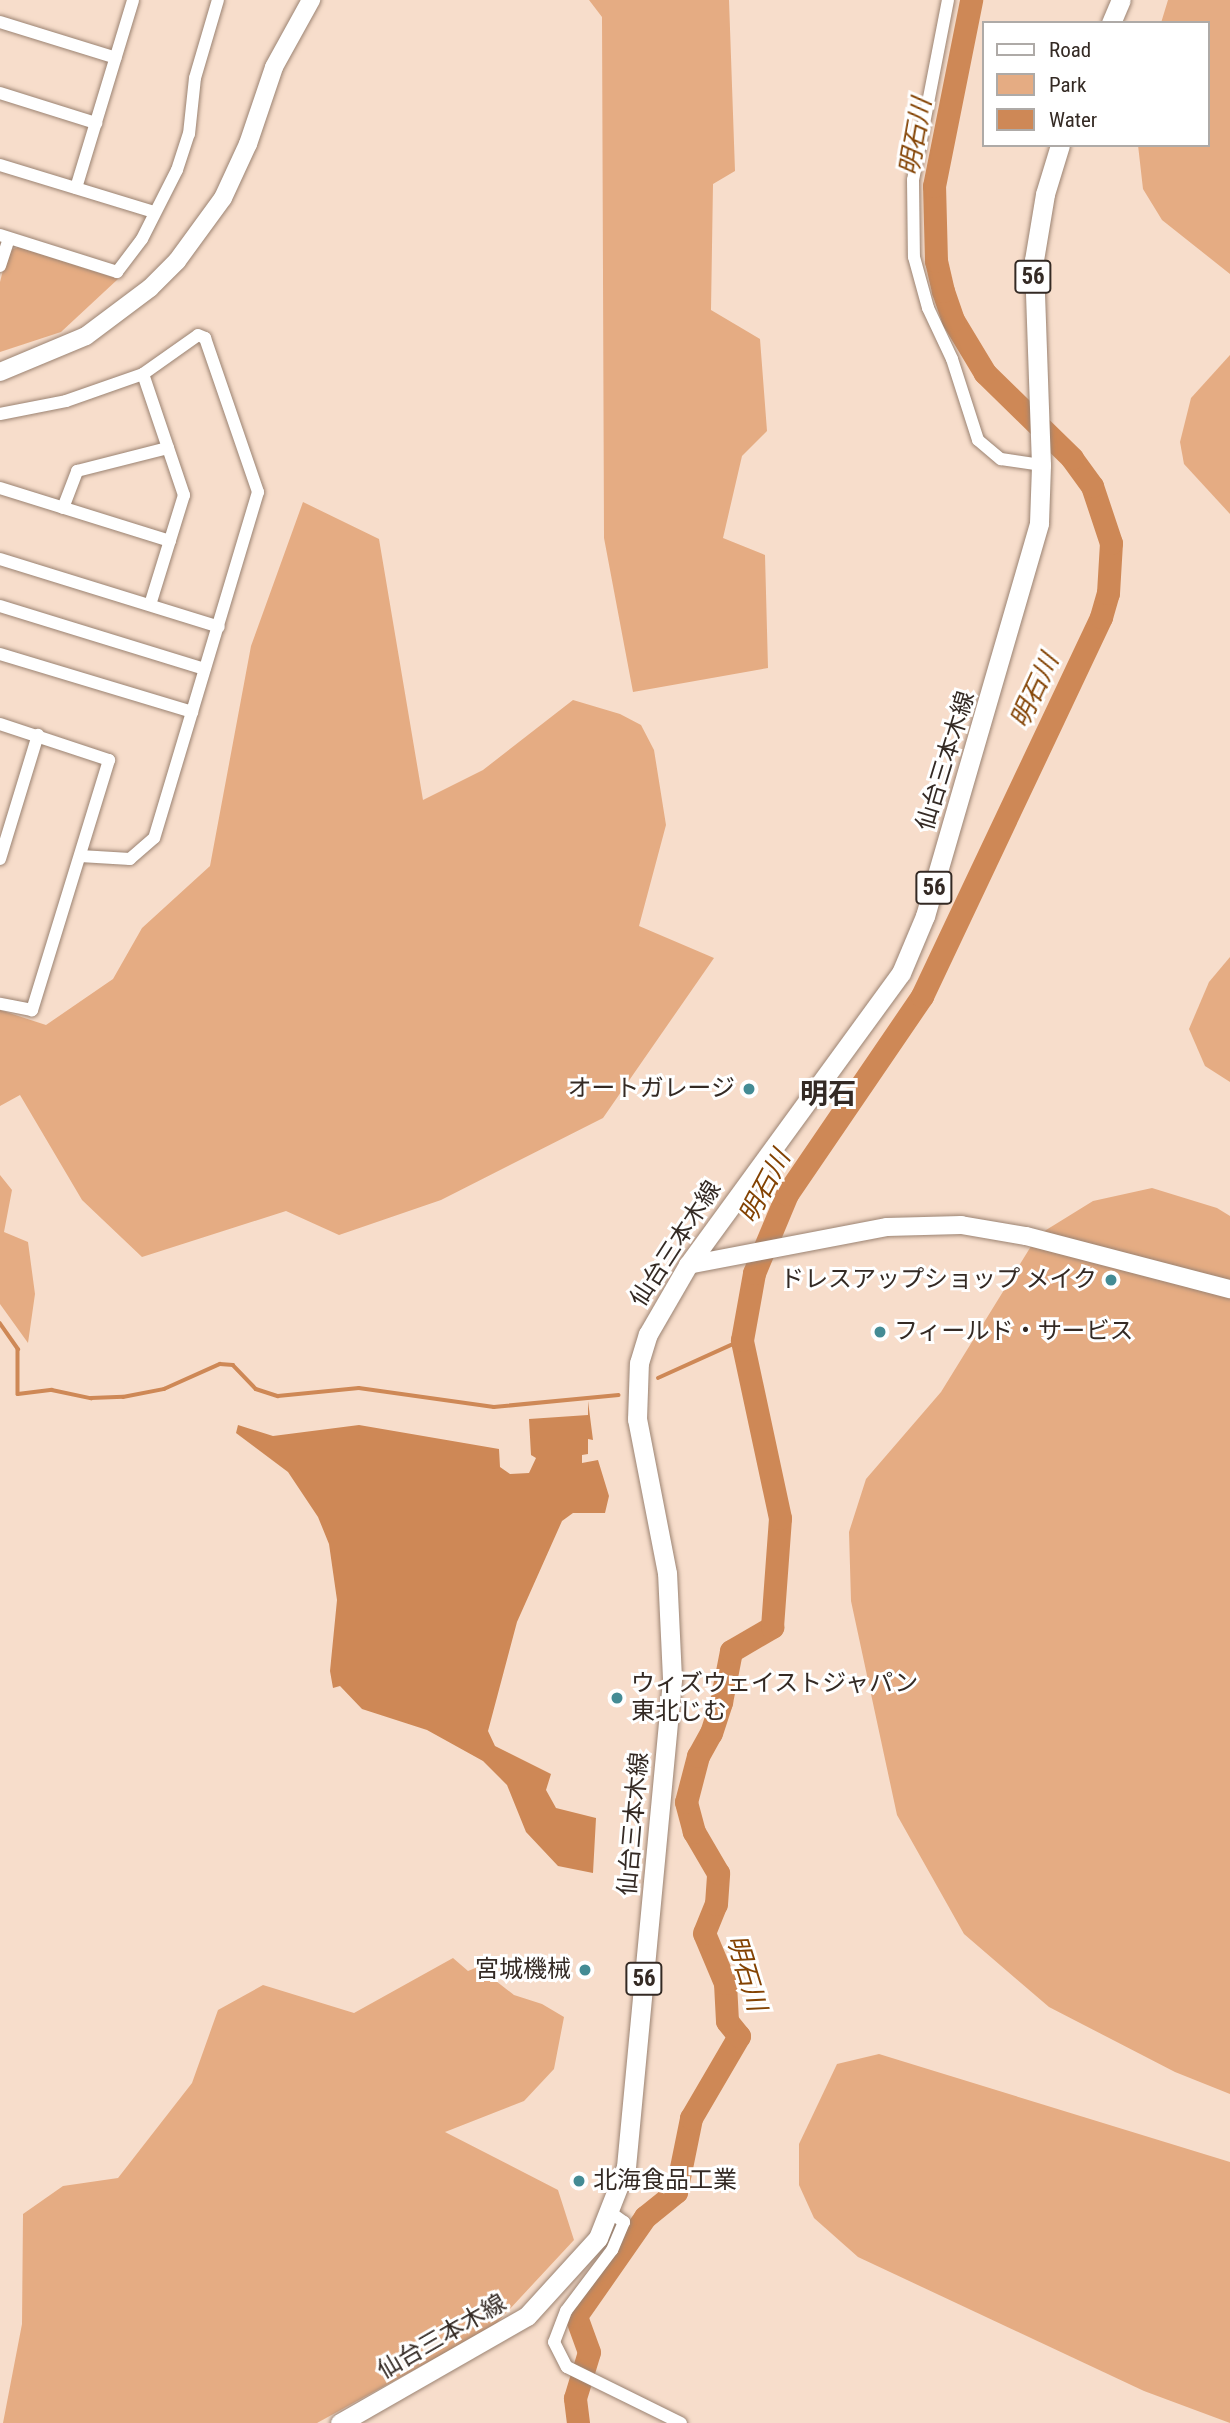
<!DOCTYPE html>
<meta charset="utf-8">
<style>
body{margin:0}
#map{position:relative;width:1230px;height:2423px;overflow:hidden;background:#f7ddcb;font-family:"Roboto Condensed","Noto Sans JP",sans-serif}
div>[style]{position:absolute}
[style*='--x']{left:calc(var(--x)*1px);top:calc(var(--y)*1px);width:calc(var(--w)*1px);rotate:calc(var(--a)*1deg)}
.green>*{inset:0;background:#e5ac83}
.water>*{inset:0;background:#ce8856}
.stream>*{height:3.5px;margin:-1.75px;padding:0 1.75px;transform-origin:1.75px;border-radius:1.75px;background:#ce8856}
.river>*{height:23px;margin:-11.5px;padding:0 11.5px;transform-origin:11.5px;border-radius:11.5px;background:#ce8856}
.roads{filter:drop-shadow(0 0 2px #9b8372) drop-shadow(0 0 2px #9b8372)}
.street>*{height:12px;margin:-6px;padding:0 6px;transform-origin:6px;border-radius:6px;background:#fff}
.secondary>*{height:18px;margin:-9px;padding:0 9px;transform-origin:9px;border-radius:9px;background:#fff}
.primary>*{height:19px;margin:-9.5px;padding:0 9.5px;transform-origin:9.5px;border-radius:9.5px;background:#fff}
.dots>*{width:19px;height:19px;translate:-50% -50%;box-sizing:border-box;border:4px solid #fff;border-radius:50%}
span{translate:-50% -50%;white-space:nowrap;text-align:center;line-height:1.15;-webkit-text-stroke:6px #fff;paint-order:stroke}
.shield-label span{padding:2px 5px;background:#fff;border:2px solid;border-radius:5px;-webkit-text-stroke-width:0}
.shield-label{font-size:23px;color:#342a24;font-weight:700}
.street-label{font-size:24px;color:#342a24}
.poi-label{font-size:24px;color:#342a24}
.right{translate:-100% -50%;text-align:right}
.left{translate:0 -50%;text-align:left}
.water-label{font-size:26px;color:#834202;font-style:italic}
.quarter-label{font-size:28px;color:#342a24;font-weight:700}
.legend{position:absolute;left:982px;top:21px;width:228px;height:126px;box-sizing:border-box;background:#fff;border:2px solid #aeaaa7;margin:0;padding:9px 12px;list-style:none;font-size:21px;color:#342a24}
.legend li{display:flex;align-items:center;gap:14px;height:35px}
.legend b{width:35px;border:2px solid #aeaaa7}
</style>
<div id="map">
<div class="green">
<div style="clip-path:polygon(589px 0,729px 0,735px 171px,713px 184px,711px 310px,760px 339px,767px 431px,742px 456px,723px 538px,765px 555px,768px 668px,633px 692px,604px 538px,602px 17px)"></div>
<div style="clip-path:polygon(1168px 0,1230px 0,1230px 274px,1162px 220px,1143px 189px,1138px 145px,1207px 145px,1207px 23px,1161px 23px)"></div>
<div style="clip-path:polygon(18px 247px,118px 279px,61px 332px,0 352px,0 282px,8px 251px)"></div>
<div style="clip-path:polygon(1230px 355px,1230px 514px,1184px 464px,1180px 442px,1191px 398px)"></div>
<div style="clip-path:polygon(303px 502px,379px 539px,423px 800px,483px 770px,573px 700px,620px 714px,641px 725px,654px 750px,666px 825px,639px 926px,714px 958px,603px 1118px,441px 1200px,339px 1235px,286px 1211px,142px 1257px,82px 1200px,20px 1095px,0 1106px,0 1010px,46px 1025px,113px 979px,142px 928px,210px 866px,251px 646px)"></div>
<div style="clip-path:polygon(1230px 957px,1230px 1082px,1205px 1066px,1189px 1029px,1209px 982px)"></div>
<div style="clip-path:polygon(0 1175px,12px 1190px,4px 1232px,28px 1242px,35px 1294px,28px 1343px,0 1304px)"></div>
<div style="clip-path:polygon(1152px 1188px,1217px 1208px,1230px 1216px,1230px 2094px,1175px 2072px,1049px 2007px,964px 1934px,897px 1815px,851px 1601px,849px 1532px,866px 1479px,941px 1392px,1038px 1235px,1093px 1201px)"></div>
<div style="clip-path:polygon(453px 1958px,468px 1971px,478px 1967px,514px 1995px,542px 2004px,564px 2017px,554px 2069px,524px 2101px,445px 2132px,558px 2190px,574px 2240px,494px 2326px,317px 2423px,3px 2423px,22px 2324px,23px 2214px,63px 2186px,118px 2178px,192px 2083px,218px 2010px,263px 1985px,354px 2013px)"></div>
<div style="clip-path:polygon(879px 2054px,1230px 2162px,1230px 2423px,1144px 2391px,858px 2257px,814px 2218px,799px 2185px,799px 2144px,837px 2064px)"></div>
</div>
<div class="water">
<div style="clip-path:polygon(588px 1401px,593px 1440px,588px 1439px,588px 1454px,582px 1455px,582px 1463px,598px 1460px,609px 1496px,605px 1513px,573px 1513px,562px 1521px,517px 1622px,488px 1731px,495px 1746px,551px 1774px,546px 1790px,556px 1808px,596px 1818px,593px 1873px,558px 1866px,526px 1832px,507px 1785px,483px 1761px,427px 1730px,362px 1709px,340px 1686px,333px 1688px,330px 1671px,337px 1600px,329px 1544px,318px 1517px,288px 1472px,236px 1433px,238px 1425px,273px 1436px,359px 1425px,499px 1449px,500px 1467px,510px 1474px,529px 1473px,536px 1458px,531px 1455px,529px 1419px,588px 1415px)"></div>
</div>
<div class="stream">
<div style="--x:0;--y:1323;--w:32;--a:55"></div>
<div style="--x:18;--y:1349;--w:45;--a:90"></div>
<div style="--x:18;--y:1394;--w:34;--a:-7"></div>
<div style="--x:52;--y:1390;--w:40;--a:12"></div>
<div style="--x:91;--y:1398;--w:32;--a:-2"></div>
<div style="--x:123;--y:1397;--w:42;--a:-11"></div>
<div style="--x:164;--y:1389;--w:61;--a:-24.1"></div>
<div style="--x:220;--y:1364;--w:13;--a:4"></div>
<div style="--x:233;--y:1365;--w:33;--a:46"></div>
<div style="--x:256;--y:1389;--w:23;--a:18"></div>
<div style="--x:278;--y:1396;--w:81;--a:-5.6"></div>
<div style="--x:359;--y:1388;--w:136;--a:8"></div>
<div style="--x:494;--y:1407;--w:125;--a:-5.5"></div>
<div style="--x:658;--y:1378;--w:92;--a:-24.3"></div>
</div>
<div class="river">
<div style="--x:578;--y:2423;--w:25;--a:-97"></div>
<div style="--x:575;--y:2398;--w:48;--a:-73.1"></div>
<div style="--x:589;--y:2352;--w:38;--a:-110"></div>
<div style="--x:576;--y:2316;--w:121;--a:-55.1"></div>
<div style="--x:645;--y:2217;--w:40;--a:-39"></div>
<div style="--x:676;--y:2192;--w:76;--a:-78.5"></div>
<div style="--x:691;--y:2118;--w:95;--a:-59.7"></div>
<div style="--x:739;--y:2036;--w:19;--a:-129"></div>
<div style="--x:727;--y:2021;--w:38;--a:-93"></div>
<div style="--x:725;--y:1983;--w:54;--a:-112.8"></div>
<div style="--x:704;--y:1933;--w:31;--a:-68"></div>
<div style="--x:716;--y:1904;--w:31;--a:-86"></div>
<div style="--x:718;--y:1873;--w:48;--a:-120.3"></div>
<div style="--x:694;--y:1832;--w:31;--a:-105"></div>
<div style="--x:686;--y:1802;--w:48;--a:-75.4"></div>
<div style="--x:698;--y:1756;--w:26;--a:-61"></div>
<div style="--x:711;--y:1733;--w:33;--a:-72"></div>
<div style="--x:721;--y:1702;--w:52;--a:-78.9"></div>
<div style="--x:731;--y:1651;--w:48;--a:-30.3"></div>
<div style="--x:772;--y:1627;--w:109;--a:-85.8"></div>
<div style="--x:780;--y:1518;--w:182;--a:-102.1"></div>
<div style="--x:742;--y:1340;--w:68;--a:-79.8"></div>
<div style="--x:754;--y:1273;--w:86;--a:-67.3"></div>
<div style="--x:787;--y:1194;--w:240;--a:-55.7"></div>
<div style="--x:922;--y:996;--w:419;--a:-64.7"></div>
<div style="--x:1101;--y:617;--w:25;--a:-74"></div>
<div style="--x:1108;--y:593;--w:50;--a:-86.6"></div>
<div style="--x:1111;--y:543;--w:60;--a:-108.4"></div>
<div style="--x:1092;--y:486;--w:34;--a:-126"></div>
<div style="--x:1072;--y:458;--w:122;--a:-135.7"></div>
<div style="--x:985;--y:373;--w:62;--a:-121.1"></div>
<div style="--x:953;--y:320;--w:31;--a:-109"></div>
<div style="--x:943;--y:291;--w:31;--a:-103"></div>
<div style="--x:936;--y:261;--w:75;--a:-91.5"></div>
<div style="--x:934;--y:186;--w:190;--a:-78.7"></div>
</div>
<div class="roads">
<div class="street">
<div style="--x:948;--y:0;--w:183;--a:101"></div>
<div style="--x:913;--y:180;--w:77;--a:89.3"></div>
<div style="--x:914;--y:257;--w:53;--a:74.6"></div>
<div style="--x:928;--y:308;--w:56;--a:64.8"></div>
<div style="--x:952;--y:359;--w:85;--a:72.2"></div>
<div style="--x:978;--y:440;--w:30;--a:40"></div>
<div style="--x:1001;--y:459;--w:40;--a:8.5"></div>
<div style="--x:0;--y:22;--w:121;--a:17.2"></div>
<div style="--x:0;--y:93;--w:101;--a:17.4"></div>
<div style="--x:0;--y:165;--w:161;--a:17"></div>
<div style="--x:76;--y:188;--w:196;--a:-73.1"></div>
<div style="--x:0;--y:235;--w:123;--a:17.5"></div>
<div style="--x:117;--y:272;--w:41;--a:-52.9"></div>
<div style="--x:142;--y:239;--w:77;--a:-63.1"></div>
<div style="--x:177;--y:170;--w:38;--a:-72"></div>
<div style="--x:189;--y:134;--w:56;--a:-83.9"></div>
<div style="--x:195;--y:78;--w:81;--a:-73.6"></div>
<div style="--x:0;--y:266;--w:29;--a:-72"></div>
<div style="--x:143;--y:374;--w:128;--a:71.3"></div>
<div style="--x:184;--y:495;--w:115;--a:107.2"></div>
<div style="--x:0;--y:414;--w:67;--a:-11.1"></div>
<div style="--x:66;--y:401;--w:82;--a:-19.3"></div>
<div style="--x:143;--y:374;--w:67;--a:-35.3"></div>
<div style="--x:198;--y:335;--w:8;--a:23"></div>
<div style="--x:205;--y:338;--w:163;--a:71"></div>
<div style="--x:258;--y:492;--w:361;--a:106.7"></div>
<div style="--x:154;--y:838;--w:32;--a:139"></div>
<div style="--x:130;--y:859;--w:50;--a:-176.6"></div>
<div style="--x:0;--y:488;--w:178;--a:17.3"></div>
<div style="--x:63;--y:508;--w:40;--a:-69"></div>
<div style="--x:77;--y:471;--w:94;--a:-14.2"></div>
<div style="--x:0;--y:559;--w:229;--a:17.2"></div>
<div style="--x:0;--y:606;--w:214;--a:17.1"></div>
<div style="--x:0;--y:654;--w:201;--a:16.8"></div>
<div style="--x:0;--y:724;--w:115;--a:18.3"></div>
<div style="--x:109;--y:760;--w:262;--a:107.1"></div>
<div style="--x:32;--y:1010;--w:33;--a:-169"></div>
<div style="--x:0;--y:859;--w:130;--a:-73"></div>
<div style="--x:611;--y:2213;--w:16;--a:35"></div>
<div style="--x:624;--y:2222;--w:30;--a:113"></div>
<div style="--x:612;--y:2250;--w:76;--a:127"></div>
<div style="--x:566;--y:2311;--w:33;--a:111"></div>
<div style="--x:554;--y:2342;--w:28;--a:63"></div>
<div style="--x:567;--y:2367;--w:127;--a:26.2"></div>
</div>
<div class="secondary">
<div style="--x:0;--y:372;--w:93;--a:-22.7"></div>
<div style="--x:86;--y:336;--w:80;--a:-36.9"></div>
<div style="--x:150;--y:288;--w:38;--a:-45"></div>
<div style="--x:177;--y:261;--w:78;--a:-53.9"></div>
<div style="--x:223;--y:198;--w:60;--a:-65.2"></div>
<div style="--x:248;--y:144;--w:81;--a:-71.3"></div>
<div style="--x:274;--y:67;--w:77;--a:-61.1"></div>
<div style="--x:688;--y:1265;--w:203;--a:-10.8"></div>
<div style="--x:887;--y:1227;--w:74;--a:-1.5"></div>
<div style="--x:961;--y:1225;--w:66;--a:9.6"></div>
<div style="--x:1026;--y:1236;--w:211;--a:14.6"></div>
</div>
<div class="primary">
<div style="--x:1111;--y:23;--w:25;--a:-67"></div>
<div style="--x:340;--y:2423;--w:215;--a:-29.8"></div>
<div style="--x:527;--y:2316;--w:105;--a:-47.7"></div>
<div style="--x:598;--y:2238;--w:76;--a:-68.5"></div>
<div style="--x:626;--y:2167;--w:491;--a:-84.6"></div>
<div style="--x:672;--y:1678;--w:105;--a:-92.7"></div>
<div style="--x:667;--y:1573;--w:157;--a:-101"></div>
<div style="--x:637;--y:1419;--w:56;--a:-88"></div>
<div style="--x:639;--y:1363;--w:30;--a:-73"></div>
<div style="--x:648;--y:1334;--w:80;--a:-59.9"></div>
<div style="--x:688;--y:1265;--w:361;--a:-53.9"></div>
<div style="--x:901;--y:973;--w:62;--a:-67.2"></div>
<div style="--x:925;--y:916;--w:409;--a:-73.8"></div>
<div style="--x:1039;--y:523;--w:58;--a:-88"></div>
<div style="--x:1041;--y:465;--w:205;--a:-92"></div>
<div style="--x:1034;--y:260;--w:67;--a:-80.5"></div>
<div style="--x:1045;--y:194;--w:51;--a:-73"></div>
</div>
</div>
<div class="dots">
<div style="left:749px;top:1089px;background:#448b94"></div>
<div style="left:1111px;top:1280px;background:#448b94"></div>
<div style="left:880px;top:1332px;background:#448b94"></div>
<div style="left:617px;top:1698px;background:#448b94"></div>
<div style="left:585px;top:1970px;background:#448b94"></div>
<div style="left:579px;top:2181px;background:#448b94"></div>
</div>
<div class="shield-label">
<span style="left:1033px;top:277px">56</span>
<span style="left:934px;top:888px">56</span>
<span style="left:644px;top:1979px">56</span>
</div>
<div class="street-label">
<span style="left:946px;top:761px;rotate:-73deg">仙台三本木線</span>
<span style="left:676px;top:1244px;rotate:-57deg">仙台三本木線</span>
<span style="left:634px;top:1824px;rotate:-85deg">仙台三本木線</span>
<span style="left:442px;top:2337px;rotate:-30deg">仙台三本木線</span>
</div>
<div class="poi-label">
<span class="right" style="left:735px;top:1089px">オートガレージ</span>
<span class="right" style="left:1097px;top:1280px">ドレスアップショップ メイク</span>
<span class="left" style="left:894px;top:1332px">フィールド・サービス</span>
<span class="left" style="left:631px;top:1698px">ウィズウェイストジャパン<br>東北じむ</span>
<span class="right" style="left:571px;top:1970px">宮城機械</span>
<span class="left" style="left:593px;top:2181px">北海食品工業</span>
</div>
<div class="water-label">
<span style="left:916px;top:137px;rotate:-80deg">明石川</span>
<span style="left:1035px;top:691px;rotate:-65deg">明石川</span>
<span style="left:765px;top:1187px;rotate:-62deg">明石川</span>
<span style="left:746px;top:1973px;rotate:73deg">明石川</span>
</div>
<div class="quarter-label">
<span style="left:828px;top:1094px">明石</span>
</div>
<ul class="legend">
<li><b style="height:9px;background:#fff"></b>Road</li>
<li><b style="height:19px;background:#e5ac83"></b>Park</li>
<li><b style="height:19px;background:#ce8856"></b>Water</li>
</ul>
</div>
